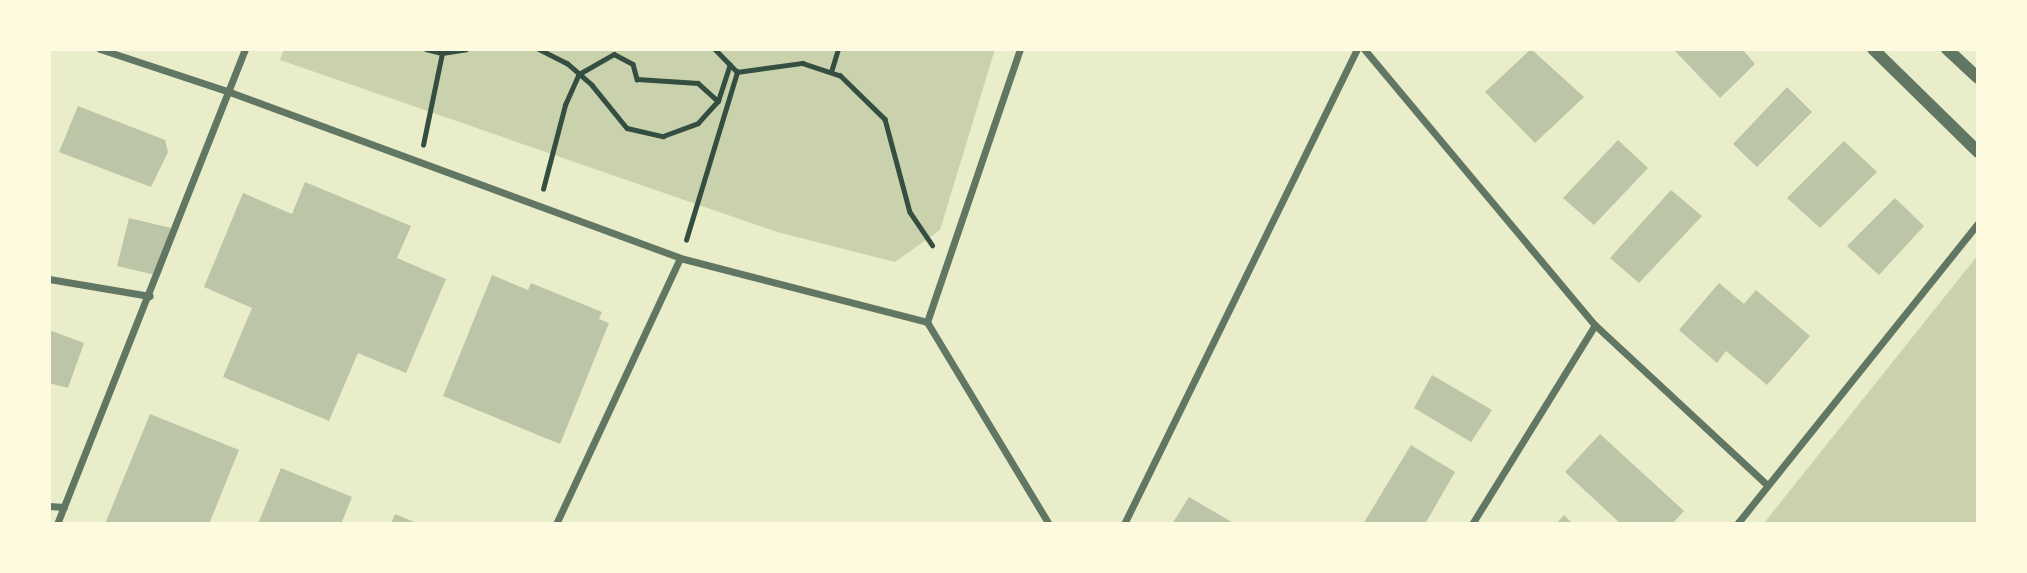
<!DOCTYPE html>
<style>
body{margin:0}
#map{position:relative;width:2027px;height:573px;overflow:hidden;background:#e9edc9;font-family:"DM Sans",sans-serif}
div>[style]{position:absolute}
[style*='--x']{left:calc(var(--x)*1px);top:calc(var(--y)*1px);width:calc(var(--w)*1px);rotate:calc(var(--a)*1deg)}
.green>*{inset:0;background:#cad2ad}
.building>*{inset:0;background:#bcc5a7}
.path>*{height:4.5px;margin:-2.25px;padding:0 2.25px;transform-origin:2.25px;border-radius:2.25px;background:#344e41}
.minor>*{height:7px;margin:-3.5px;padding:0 3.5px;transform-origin:3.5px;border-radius:3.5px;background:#617663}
.tertiary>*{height:12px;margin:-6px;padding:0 6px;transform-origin:6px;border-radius:6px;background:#617663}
span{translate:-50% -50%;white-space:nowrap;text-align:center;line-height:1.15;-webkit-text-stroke:6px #fefae0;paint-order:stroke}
.frame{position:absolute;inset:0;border:51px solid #fefae0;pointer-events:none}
</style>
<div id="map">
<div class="green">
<div style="clip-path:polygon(284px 49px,995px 49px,940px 230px,895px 262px,777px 232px,280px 60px)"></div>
<div style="clip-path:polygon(1978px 255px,1978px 524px,1764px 523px)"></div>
</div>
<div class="building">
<div style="clip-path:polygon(1531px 49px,1584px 97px,1535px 143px,1485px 92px)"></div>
<div style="clip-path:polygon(1673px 49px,1742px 49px,1755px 64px,1720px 98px)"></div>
<div style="clip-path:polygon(1787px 87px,1812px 112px,1757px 167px,1733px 144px)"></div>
<div style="clip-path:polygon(78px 106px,165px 140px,168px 152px,151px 187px,59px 152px)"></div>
<div style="clip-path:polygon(1618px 140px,1648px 168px,1594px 225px,1563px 198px)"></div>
<div style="clip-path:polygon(1844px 141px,1877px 172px,1820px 228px,1787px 198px)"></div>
<div style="clip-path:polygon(305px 182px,411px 226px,397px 258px,446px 279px,406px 373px,358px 353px,329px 421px,223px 377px,252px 308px,204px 287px,243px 193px,292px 214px)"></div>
<div style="clip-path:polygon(1671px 190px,1702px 216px,1639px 283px,1610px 258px)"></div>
<div style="clip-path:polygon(1895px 198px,1924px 226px,1879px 275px,1847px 246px)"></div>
<div style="clip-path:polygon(129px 218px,171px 228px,174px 237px,160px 276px,117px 266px)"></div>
<div style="clip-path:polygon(492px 275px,528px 290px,531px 283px,602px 312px,599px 319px,609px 323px,560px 444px,443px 396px)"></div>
<div style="clip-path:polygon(1719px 283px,1744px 304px,1756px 290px,1810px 336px,1767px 385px,1726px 351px,1717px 363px,1679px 330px)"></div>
<div style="clip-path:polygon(49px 330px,84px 343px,68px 388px,49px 383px)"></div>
<div style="clip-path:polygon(1432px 375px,1492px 410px,1471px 442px,1414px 408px)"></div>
<div style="clip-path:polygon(150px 414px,239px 450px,209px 524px,105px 524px)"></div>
<div style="clip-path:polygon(1600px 434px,1684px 511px,1672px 524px,1621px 524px,1565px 472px)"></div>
<div style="clip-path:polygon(1411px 445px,1455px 472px,1425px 524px,1363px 524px)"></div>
<div style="clip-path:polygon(281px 468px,352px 497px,341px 524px,258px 524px)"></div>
<div style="clip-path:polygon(1189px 497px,1235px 524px,1172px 524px)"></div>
<div style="clip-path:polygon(395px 514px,419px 524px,391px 524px)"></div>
<div style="clip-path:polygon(1564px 515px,1573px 524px,1556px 524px)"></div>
</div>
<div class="path">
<div style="--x:426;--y:49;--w:16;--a:14"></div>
<div style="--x:442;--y:53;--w:24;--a:-9"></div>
<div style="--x:539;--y:49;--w:31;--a:27"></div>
<div style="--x:567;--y:63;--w:33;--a:41"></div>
<div style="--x:592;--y:85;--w:55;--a:50.9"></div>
<div style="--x:627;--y:128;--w:37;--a:13"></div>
<div style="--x:663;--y:136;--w:37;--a:-20"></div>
<div style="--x:698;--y:123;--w:30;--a:-48"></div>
<div style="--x:718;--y:101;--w:38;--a:-72"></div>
<div style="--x:715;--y:49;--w:32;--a:46"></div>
<div style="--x:737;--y:72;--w:66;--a:-7.9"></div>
<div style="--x:802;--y:63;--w:40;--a:18"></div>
<div style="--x:840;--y:75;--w:63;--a:44.4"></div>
<div style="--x:885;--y:119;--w:96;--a:75"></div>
<div style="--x:910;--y:212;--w:40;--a:56"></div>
<div style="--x:831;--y:72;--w:24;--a:-73"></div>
<div style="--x:423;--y:145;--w:94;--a:-78.3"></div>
<div style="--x:442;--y:53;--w:7;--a:-34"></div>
<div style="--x:543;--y:189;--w:87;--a:-75.3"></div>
<div style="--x:565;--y:105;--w:34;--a:-66"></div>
<div style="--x:579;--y:74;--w:40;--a:-29.7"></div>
<div style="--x:614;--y:54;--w:21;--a:28"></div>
<div style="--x:633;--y:64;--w:16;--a:75"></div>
<div style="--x:637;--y:79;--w:61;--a:3.8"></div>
<div style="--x:698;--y:83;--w:27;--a:42"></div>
<div style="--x:686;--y:240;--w:176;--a:-73.1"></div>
</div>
<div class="minor">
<div style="--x:100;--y:49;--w:134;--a:18.3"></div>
<div style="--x:227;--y:91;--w:483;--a:20.2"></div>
<div style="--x:680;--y:258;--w:255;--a:14.5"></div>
<div style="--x:927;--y:322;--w:236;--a:58.9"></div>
<div style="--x:1364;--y:49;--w:360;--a:50.1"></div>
<div style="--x:1595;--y:325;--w:233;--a:42.9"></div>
<div style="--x:49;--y:279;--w:102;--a:9.6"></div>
<div style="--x:927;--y:322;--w:288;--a:-71.2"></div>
<div style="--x:49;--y:506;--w:15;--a:4"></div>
<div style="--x:57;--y:524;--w:511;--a:-68.41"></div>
<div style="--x:556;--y:524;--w:293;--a:-65"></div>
<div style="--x:1124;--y:524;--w:529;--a:-63.87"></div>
<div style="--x:1472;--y:524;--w:234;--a:-58.3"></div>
<div style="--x:1737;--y:524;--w:386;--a:-51.3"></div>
</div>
<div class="tertiary">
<div style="--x:1873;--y:49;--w:147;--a:44.4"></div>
<div style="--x:1947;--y:49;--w:42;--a:43.1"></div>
</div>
<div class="frame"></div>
</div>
